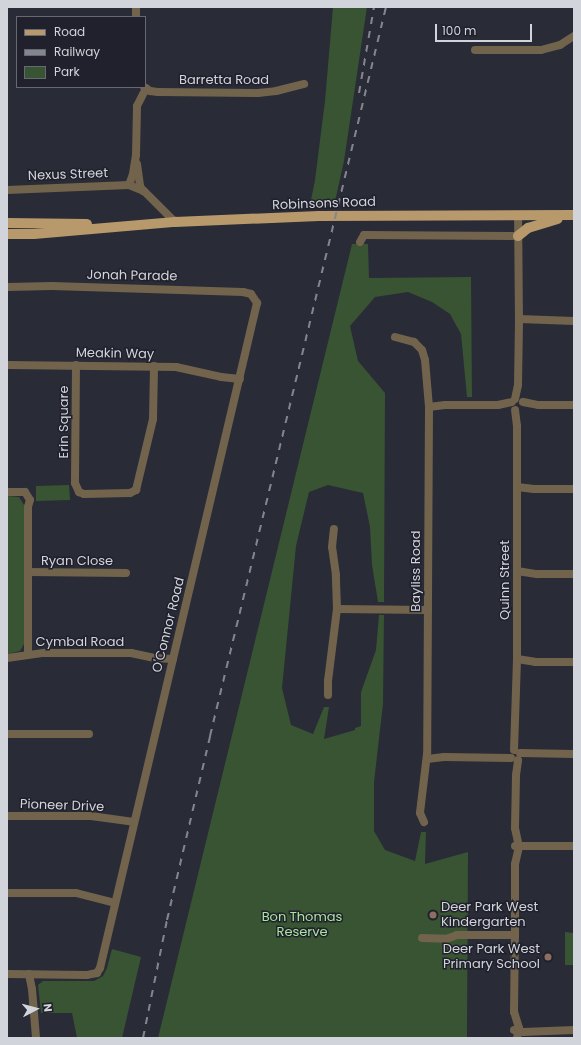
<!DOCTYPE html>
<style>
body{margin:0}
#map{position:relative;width:581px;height:1045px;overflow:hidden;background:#292b36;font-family:Poppins,sans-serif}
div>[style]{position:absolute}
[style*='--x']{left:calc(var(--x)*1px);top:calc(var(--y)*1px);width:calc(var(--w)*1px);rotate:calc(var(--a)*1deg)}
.green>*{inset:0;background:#385433}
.minor>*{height:8px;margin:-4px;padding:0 4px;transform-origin:4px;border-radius:4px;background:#72634d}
.major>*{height:10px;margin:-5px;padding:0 5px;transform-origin:5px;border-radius:5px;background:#b7996c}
.rail>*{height:2px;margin-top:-1px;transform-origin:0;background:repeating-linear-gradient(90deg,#84868f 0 7px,transparent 0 14px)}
.dots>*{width:11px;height:11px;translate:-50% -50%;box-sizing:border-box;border:2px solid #20212c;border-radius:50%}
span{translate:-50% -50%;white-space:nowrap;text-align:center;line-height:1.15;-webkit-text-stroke:3px #20212c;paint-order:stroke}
.street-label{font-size:13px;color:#d2d4db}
.poi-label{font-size:13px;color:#d2d4db}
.left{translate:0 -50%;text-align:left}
.right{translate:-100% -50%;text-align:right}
.park-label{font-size:13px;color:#aae59e}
.frame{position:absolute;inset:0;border:8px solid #d2d4db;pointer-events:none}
.legend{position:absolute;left:16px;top:16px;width:130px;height:72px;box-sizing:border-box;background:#20212c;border:1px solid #676972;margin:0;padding:5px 7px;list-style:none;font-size:12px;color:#d2d4db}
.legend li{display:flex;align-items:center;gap:8px;height:20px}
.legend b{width:20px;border:1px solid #676972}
.north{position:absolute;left:16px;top:989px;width:40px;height:40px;-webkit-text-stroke:3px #20212c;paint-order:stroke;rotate:84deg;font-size:11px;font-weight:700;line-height:16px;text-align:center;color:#d2d4db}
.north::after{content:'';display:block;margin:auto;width:14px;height:18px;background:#d2d4db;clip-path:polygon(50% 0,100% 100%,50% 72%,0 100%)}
.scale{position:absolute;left:435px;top:24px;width:97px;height:18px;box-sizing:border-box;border:2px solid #d2d4db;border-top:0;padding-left:5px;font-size:12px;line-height:14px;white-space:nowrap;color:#d2d4db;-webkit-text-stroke:3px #20212c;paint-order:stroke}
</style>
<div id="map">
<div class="green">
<div style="clip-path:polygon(333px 7px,367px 7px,344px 161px,334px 206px,310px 205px,315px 180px,325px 101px)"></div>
<div style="clip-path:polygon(352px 244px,368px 244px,369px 278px,471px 277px,472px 397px,467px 397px,461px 334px,450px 314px,432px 302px,408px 292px,375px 297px,350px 326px,358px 361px,385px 393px,384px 602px,378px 602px,372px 565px,370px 527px,363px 493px,328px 485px,309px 492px,296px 546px,282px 688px,291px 725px,313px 734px,324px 707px,329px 707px,324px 739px,355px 730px,355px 728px,361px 726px,361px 692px,376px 650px,379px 615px,384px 615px,383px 704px,374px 782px,374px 831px,385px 850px,415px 861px,421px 832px,426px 832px,425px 864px,468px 852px,467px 1038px,158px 1038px)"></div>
<div style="clip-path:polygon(69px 485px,70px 500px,36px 501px,36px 486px)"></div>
<div style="clip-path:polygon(7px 496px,19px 497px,24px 505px,24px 644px,20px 651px,7px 654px)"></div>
<div style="clip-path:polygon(565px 932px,574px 933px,574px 965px,565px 965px)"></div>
<div style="clip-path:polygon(112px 949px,141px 957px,122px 1038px,77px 1038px,72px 1013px,41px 1013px,38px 985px,43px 981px,94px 981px,103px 976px,107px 968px)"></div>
</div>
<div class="minor">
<div style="--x:136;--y:17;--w:10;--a:-90"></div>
<div style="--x:475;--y:50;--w:66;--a:0"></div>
<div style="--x:541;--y:50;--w:20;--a:-15"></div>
<div style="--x:560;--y:45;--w:17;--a:-33"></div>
<div style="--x:144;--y:87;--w:7;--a:34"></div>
<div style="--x:150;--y:91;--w:8;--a:7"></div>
<div style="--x:158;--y:92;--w:100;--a:0.6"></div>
<div style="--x:258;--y:93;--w:18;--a:-6"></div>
<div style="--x:276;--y:91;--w:29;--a:-14"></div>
<div style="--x:137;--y:164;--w:22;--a:82"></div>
<div style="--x:140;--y:186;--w:6;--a:59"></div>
<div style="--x:129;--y:185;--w:12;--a:-70"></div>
<div style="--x:133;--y:174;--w:19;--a:-81"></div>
<div style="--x:136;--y:155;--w:49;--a:-88.8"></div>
<div style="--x:137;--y:106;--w:20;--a:-63"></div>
<div style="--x:7;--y:190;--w:122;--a:-2.3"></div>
<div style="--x:129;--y:185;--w:16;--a:22"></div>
<div style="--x:144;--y:191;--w:44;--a:45"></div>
<div style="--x:360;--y:242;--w:8;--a:-60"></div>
<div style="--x:364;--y:235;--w:154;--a:0.4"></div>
<div style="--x:7;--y:287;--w:45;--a:-1.3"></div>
<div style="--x:52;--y:286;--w:191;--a:1.8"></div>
<div style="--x:243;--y:292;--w:8;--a:14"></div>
<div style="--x:251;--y:294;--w:11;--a:56"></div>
<div style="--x:257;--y:303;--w:683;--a:103.28"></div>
<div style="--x:100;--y:968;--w:6;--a:121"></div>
<div style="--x:97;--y:973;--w:10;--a:169"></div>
<div style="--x:87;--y:975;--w:80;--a:-179.3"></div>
<div style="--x:519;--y:319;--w:55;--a:2.1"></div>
<div style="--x:395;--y:337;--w:20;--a:15"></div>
<div style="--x:414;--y:342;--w:11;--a:45"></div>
<div style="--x:422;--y:350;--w:10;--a:73"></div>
<div style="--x:425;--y:360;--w:47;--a:85.1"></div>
<div style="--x:429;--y:407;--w:347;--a:90.3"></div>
<div style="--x:427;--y:754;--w:59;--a:96.8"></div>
<div style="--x:420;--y:813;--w:10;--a:66"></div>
<div style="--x:7;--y:365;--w:169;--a:0.7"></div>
<div style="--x:176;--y:367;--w:46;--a:12.5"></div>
<div style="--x:221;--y:377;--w:19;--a:6"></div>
<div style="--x:76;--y:365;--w:118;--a:90.5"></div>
<div style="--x:75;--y:483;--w:10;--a:66"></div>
<div style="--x:79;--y:492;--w:5;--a:22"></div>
<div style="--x:84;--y:494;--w:46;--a:-1.2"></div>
<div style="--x:130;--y:493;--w:7;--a:-27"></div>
<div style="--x:136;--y:490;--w:73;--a:-76.5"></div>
<div style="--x:153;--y:419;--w:53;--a:-88.9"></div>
<div style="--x:515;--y:399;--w:14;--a:-78"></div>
<div style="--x:518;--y:385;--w:62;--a:-89.1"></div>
<div style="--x:519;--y:323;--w:107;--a:-90.5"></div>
<div style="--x:523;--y:402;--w:16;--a:11"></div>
<div style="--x:539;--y:405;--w:35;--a:0"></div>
<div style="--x:429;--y:407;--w:16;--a:-7"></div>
<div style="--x:445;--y:405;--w:53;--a:0"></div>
<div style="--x:498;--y:405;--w:14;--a:-12"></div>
<div style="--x:517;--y:487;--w:17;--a:7"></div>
<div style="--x:534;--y:489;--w:40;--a:0"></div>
<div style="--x:7;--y:492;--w:18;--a:0"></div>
<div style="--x:25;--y:492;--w:9;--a:58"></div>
<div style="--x:30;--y:500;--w:7;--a:106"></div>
<div style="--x:28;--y:507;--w:147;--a:90"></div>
<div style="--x:517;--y:571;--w:20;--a:9"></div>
<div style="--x:537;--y:574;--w:37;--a:0"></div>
<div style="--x:28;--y:572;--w:98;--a:0.6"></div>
<div style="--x:337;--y:609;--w:91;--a:0.6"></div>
<div style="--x:7;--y:658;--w:37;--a:-8"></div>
<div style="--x:44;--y:653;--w:87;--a:0"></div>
<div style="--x:131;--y:653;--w:24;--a:12"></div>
<div style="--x:154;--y:658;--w:19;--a:3"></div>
<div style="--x:517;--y:659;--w:18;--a:9"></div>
<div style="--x:535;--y:662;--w:39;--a:0"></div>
<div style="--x:328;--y:695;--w:14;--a:-90"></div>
<div style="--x:328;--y:681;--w:73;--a:-82.9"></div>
<div style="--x:337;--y:609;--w:34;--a:-92"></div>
<div style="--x:336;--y:575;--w:28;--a:-98"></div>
<div style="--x:332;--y:547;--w:18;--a:-84"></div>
<div style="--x:7;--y:734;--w:82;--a:0"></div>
<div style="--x:514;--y:750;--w:91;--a:-88.1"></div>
<div style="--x:517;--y:659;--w:233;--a:-90"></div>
<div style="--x:517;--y:426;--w:16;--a:-97"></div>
<div style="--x:520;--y:753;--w:54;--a:1.1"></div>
<div style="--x:427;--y:759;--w:17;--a:-7"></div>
<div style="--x:444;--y:757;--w:67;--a:0.9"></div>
<div style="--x:7;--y:816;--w:84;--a:0"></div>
<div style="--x:91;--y:816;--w:43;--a:7.9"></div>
<div style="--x:515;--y:846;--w:59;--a:0"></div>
<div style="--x:7;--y:893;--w:69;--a:0"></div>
<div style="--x:76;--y:893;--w:40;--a:14.4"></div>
<div style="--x:422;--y:938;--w:24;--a:2"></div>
<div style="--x:446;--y:939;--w:12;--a:-20"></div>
<div style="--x:457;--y:935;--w:58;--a:0"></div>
<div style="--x:29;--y:974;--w:15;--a:79"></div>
<div style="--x:32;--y:989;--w:49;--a:85.3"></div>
<div style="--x:514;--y:1030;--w:9;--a:13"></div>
<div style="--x:523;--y:1032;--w:51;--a:-2.2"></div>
<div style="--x:517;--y:1038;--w:10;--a:-79"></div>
<div style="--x:519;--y:1028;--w:17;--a:-107"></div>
<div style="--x:514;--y:1012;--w:77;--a:-89.3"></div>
<div style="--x:515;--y:935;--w:71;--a:-90"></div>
<div style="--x:515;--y:864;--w:17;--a:-77"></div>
<div style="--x:519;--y:847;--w:19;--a:-102"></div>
<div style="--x:515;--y:828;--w:53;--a:-88.9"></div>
<div style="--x:516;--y:775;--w:15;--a:-82"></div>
</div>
<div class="major">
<div style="--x:7;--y:223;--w:80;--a:0.7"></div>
<div style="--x:7;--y:234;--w:27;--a:0"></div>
<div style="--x:34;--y:234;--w:142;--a:-4.9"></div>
<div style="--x:175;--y:222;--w:144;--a:-2.4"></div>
<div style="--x:319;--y:216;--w:255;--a:-0.2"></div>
<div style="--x:518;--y:236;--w:13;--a:-39"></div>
<div style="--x:528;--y:228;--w:31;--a:-17"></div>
</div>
<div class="rail">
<div style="--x:359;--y:93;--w:87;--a:-80.1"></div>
<div style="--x:143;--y:1038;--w:120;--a:-78.5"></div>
<div style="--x:167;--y:920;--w:189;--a:-76.8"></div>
<div style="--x:210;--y:736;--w:750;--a:-76.43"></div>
</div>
<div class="dots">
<div style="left:433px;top:915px;background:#8d6e63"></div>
<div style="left:548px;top:957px;background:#8d6e63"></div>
</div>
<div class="street-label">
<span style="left:224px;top:80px">Barretta Road</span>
<span style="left:68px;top:175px;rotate:-2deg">Nexus Street</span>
<span style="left:324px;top:204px;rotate:-2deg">Robinsons Road</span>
<span style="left:132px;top:276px;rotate:1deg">Jonah Parade</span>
<span style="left:115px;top:354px;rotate:1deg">Meakin Way</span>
<span style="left:64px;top:422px;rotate:-90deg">Erin Square</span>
<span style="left:77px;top:561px">Ryan Close</span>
<span style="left:416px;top:571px;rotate:-90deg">Bayliss Road</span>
<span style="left:505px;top:580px;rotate:-90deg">Quinn Street</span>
<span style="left:169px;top:625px;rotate:-76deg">O'Connor Road</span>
<span style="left:80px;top:642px">Cymbal Road</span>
<span style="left:62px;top:806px;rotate:2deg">Pioneer Drive</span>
</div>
<div class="poi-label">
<span class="left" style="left:441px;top:915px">Deer Park West<br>Kindergarten</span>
<span class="right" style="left:540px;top:957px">Deer Park West<br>Primary School</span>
</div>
<div class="park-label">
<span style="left:302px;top:925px">Bon Thomas<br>Reserve</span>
</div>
<div class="frame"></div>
<ul class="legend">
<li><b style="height:5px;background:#b7996c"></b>Road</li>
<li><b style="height:5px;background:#84868f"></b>Railway</li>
<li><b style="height:11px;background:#385433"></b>Park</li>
</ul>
<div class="north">N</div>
<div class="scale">100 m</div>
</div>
